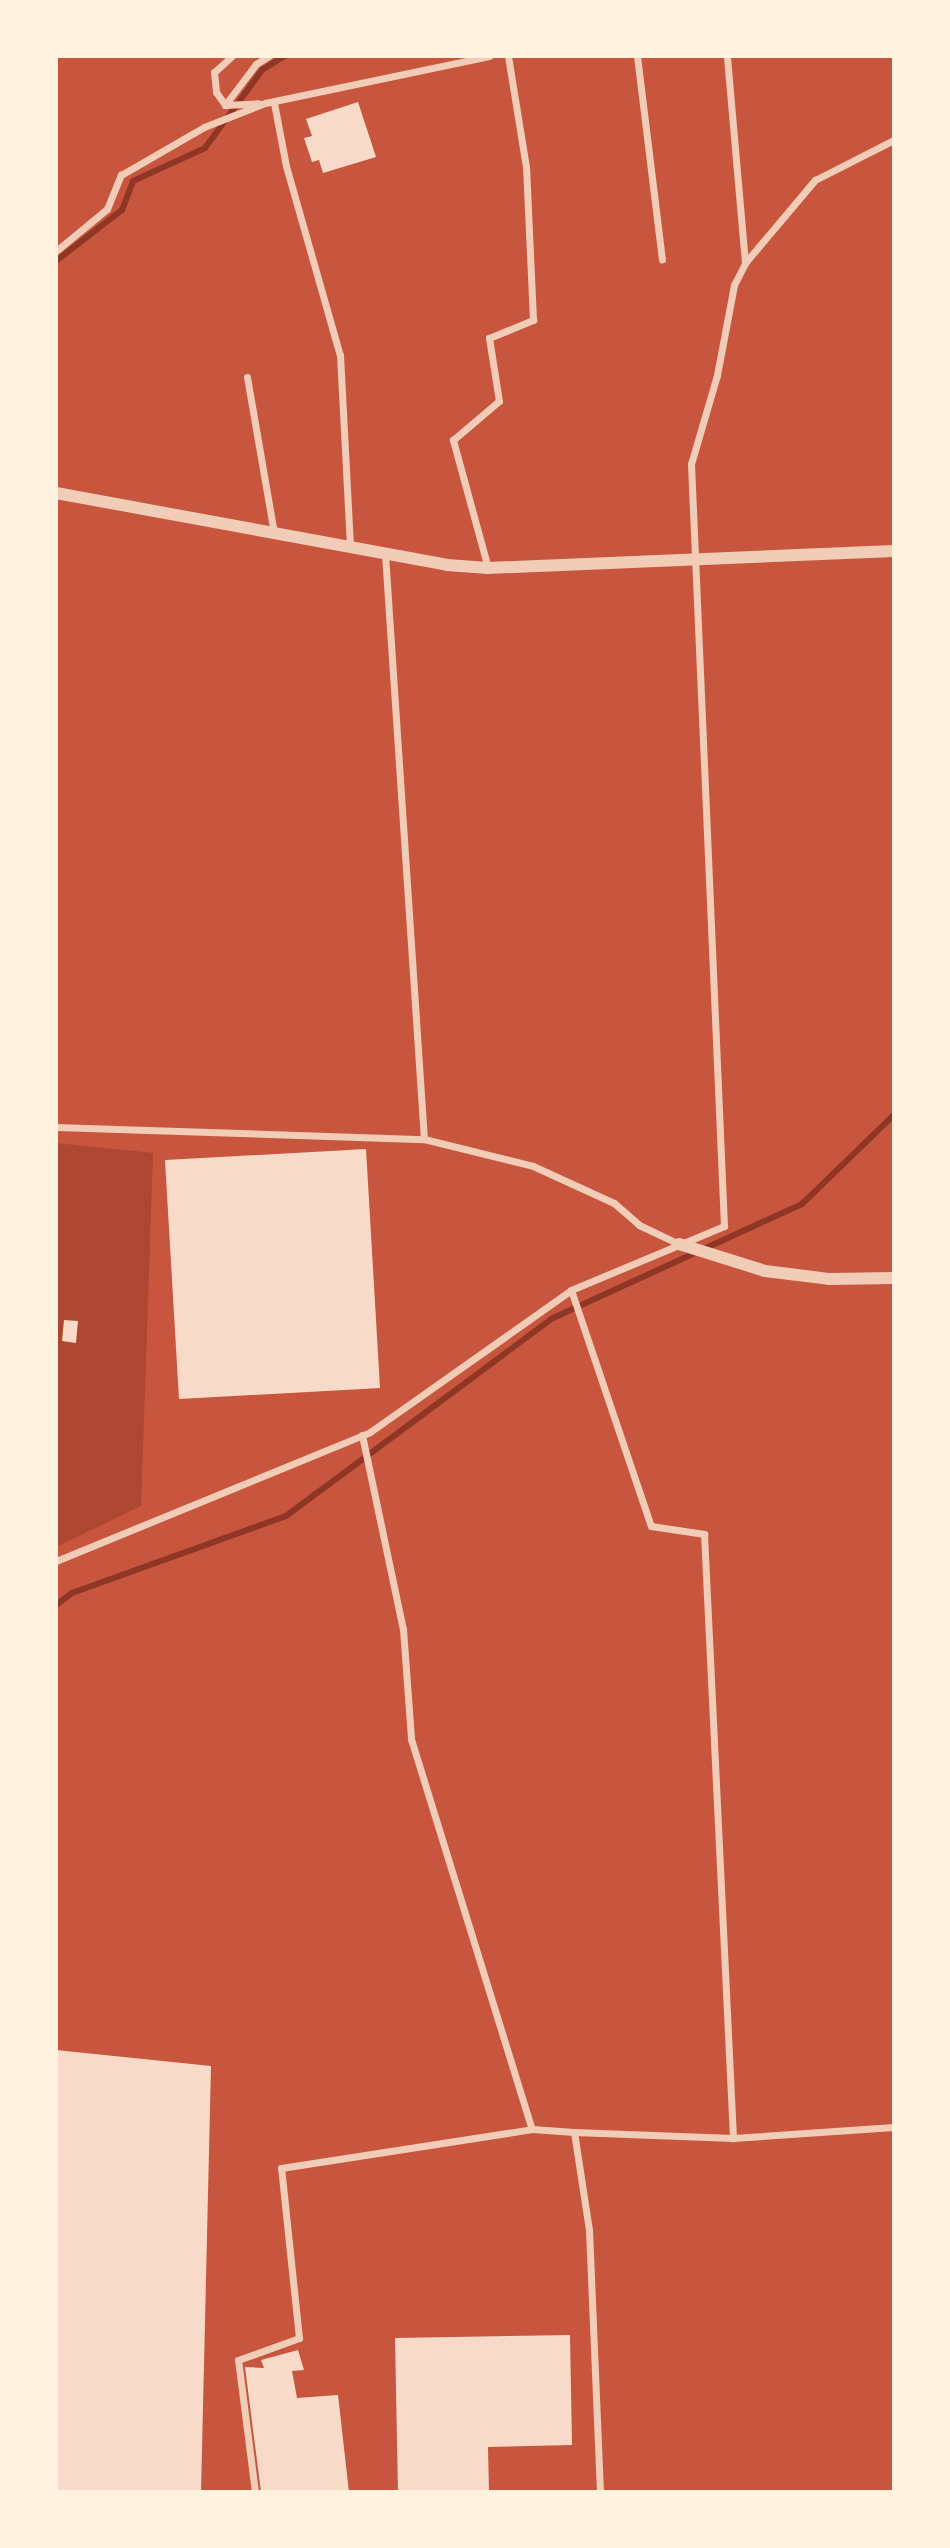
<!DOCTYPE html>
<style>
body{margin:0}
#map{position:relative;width:950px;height:2548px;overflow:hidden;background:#c8553d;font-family:"Times New Roman",serif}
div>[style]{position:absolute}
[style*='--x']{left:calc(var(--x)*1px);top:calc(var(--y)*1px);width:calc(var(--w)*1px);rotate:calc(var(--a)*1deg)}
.green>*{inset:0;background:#ae4732}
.stream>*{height:6px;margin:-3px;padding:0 3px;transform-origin:3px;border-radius:3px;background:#8f3625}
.building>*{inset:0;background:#f7dbc8}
.minor>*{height:7px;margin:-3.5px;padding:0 3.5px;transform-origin:3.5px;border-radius:3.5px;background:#f1ccb7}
.tertiary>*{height:12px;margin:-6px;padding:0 6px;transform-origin:6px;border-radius:6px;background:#f1ccb7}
span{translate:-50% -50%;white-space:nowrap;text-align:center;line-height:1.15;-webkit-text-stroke:7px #fff3e0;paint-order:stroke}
.frame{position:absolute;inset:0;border:58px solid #fff3e0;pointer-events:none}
</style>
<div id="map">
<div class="green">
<div style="clip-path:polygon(56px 1143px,153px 1153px,141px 1506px,56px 1547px)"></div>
</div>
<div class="stream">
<div style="--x:56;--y:261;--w:83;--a:-37.7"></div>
<div style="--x:122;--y:210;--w:31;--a:-69"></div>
<div style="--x:133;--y:181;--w:79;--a:-24.6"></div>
<div style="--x:205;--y:148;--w:97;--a:-53.8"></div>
<div style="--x:262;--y:70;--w:26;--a:-32"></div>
<div style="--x:56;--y:1605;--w:20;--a:-37"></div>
<div style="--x:72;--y:1593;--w:227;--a:-19.8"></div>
<div style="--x:286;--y:1516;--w:332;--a:-36.6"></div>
<div style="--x:553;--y:1318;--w:274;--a:-24.6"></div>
<div style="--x:802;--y:1204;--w:128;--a:-44.1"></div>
</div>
<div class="building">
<div style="clip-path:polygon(358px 102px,376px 157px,323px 173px,319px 160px,312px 162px,304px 138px,312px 136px,306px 119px)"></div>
<div style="clip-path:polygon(366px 1149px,380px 1388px,179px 1399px,165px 1160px)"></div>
<div style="clip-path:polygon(64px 1320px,78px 1321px,76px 1343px,62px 1341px)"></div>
<div style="clip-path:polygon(56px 2050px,211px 2066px,201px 2492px,56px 2492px)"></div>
<div style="clip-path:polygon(570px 2335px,572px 2445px,488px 2447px,489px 2492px,398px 2492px,395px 2338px)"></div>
<div style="clip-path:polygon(298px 2350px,304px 2370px,292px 2371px,297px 2398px,338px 2395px,349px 2492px,261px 2492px,245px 2367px,264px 2368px,261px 2360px)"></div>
</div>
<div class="minor">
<div style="--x:232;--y:56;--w:24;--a:138"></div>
<div style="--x:214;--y:72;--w:20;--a:84"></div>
<div style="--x:216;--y:92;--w:16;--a:55"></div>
<div style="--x:225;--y:105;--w:33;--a:-3"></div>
<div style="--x:637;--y:56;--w:205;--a:83"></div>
<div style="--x:274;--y:103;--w:64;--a:79.2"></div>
<div style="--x:286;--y:166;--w:197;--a:74.1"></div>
<div style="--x:340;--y:355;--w:192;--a:87"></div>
<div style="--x:225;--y:105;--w:51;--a:-52.9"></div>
<div style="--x:256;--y:64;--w:15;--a:-32"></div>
<div style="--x:56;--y:251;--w:66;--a:-39.5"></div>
<div style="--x:107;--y:209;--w:37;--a:-68"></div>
<div style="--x:121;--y:175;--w:96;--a:-30"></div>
<div style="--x:204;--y:127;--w:66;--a:-21.5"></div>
<div style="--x:265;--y:103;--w:229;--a:-11.8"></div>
<div style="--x:745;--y:263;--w:109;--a:-49.9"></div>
<div style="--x:815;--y:180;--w:89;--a:-26.9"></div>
<div style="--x:247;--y:377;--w:159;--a:80.2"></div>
<div style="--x:385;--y:554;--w:586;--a:86.19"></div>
<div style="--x:488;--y:568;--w:133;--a:-105.3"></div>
<div style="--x:453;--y:440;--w:60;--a:-40.3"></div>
<div style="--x:499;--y:401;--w:64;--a:-99"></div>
<div style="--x:489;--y:338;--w:48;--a:-22.2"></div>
<div style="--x:533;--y:320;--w:153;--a:-92.6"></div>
<div style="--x:526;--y:167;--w:112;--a:-99.2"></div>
<div style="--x:56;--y:1127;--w:368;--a:1.9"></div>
<div style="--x:424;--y:1139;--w:112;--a:13.9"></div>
<div style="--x:533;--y:1166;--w:89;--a:24.6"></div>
<div style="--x:614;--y:1203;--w:33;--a:41"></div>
<div style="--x:639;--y:1225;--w:44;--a:25.4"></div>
<div style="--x:571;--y:1290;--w:249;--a:71.3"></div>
<div style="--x:651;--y:1526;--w:54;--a:8.6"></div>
<div style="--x:704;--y:1534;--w:605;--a:87.25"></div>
<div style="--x:362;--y:1435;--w:198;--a:78.1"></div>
<div style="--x:403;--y:1629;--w:110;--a:85.8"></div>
<div style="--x:411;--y:1739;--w:408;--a:72.8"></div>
<div style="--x:56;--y:1561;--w:339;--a:-22.3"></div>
<div style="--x:370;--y:1432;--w:246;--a:-35.2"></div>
<div style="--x:571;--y:1290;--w:166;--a:-22.7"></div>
<div style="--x:724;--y:1226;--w:763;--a:-92.48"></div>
<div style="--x:691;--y:464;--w:93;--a:-73.7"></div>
<div style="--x:717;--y:375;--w:92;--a:-79.3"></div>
<div style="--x:734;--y:285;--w:25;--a:-63"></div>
<div style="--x:745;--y:263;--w:208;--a:-95"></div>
<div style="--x:255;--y:2492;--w:133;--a:-97.3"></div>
<div style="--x:238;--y:2360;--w:65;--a:-19.8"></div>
<div style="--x:299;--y:2338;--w:171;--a:-96"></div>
<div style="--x:281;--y:2168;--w:254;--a:-8.8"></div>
<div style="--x:532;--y:2129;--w:42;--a:4.1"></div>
<div style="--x:600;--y:2492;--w:262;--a:-92.4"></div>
<div style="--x:589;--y:2230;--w:99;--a:-98.7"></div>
<div style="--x:574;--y:2132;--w:159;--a:2.2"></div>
<div style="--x:733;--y:2138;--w:161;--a:-3.9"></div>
</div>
<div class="tertiary">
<div style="--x:56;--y:493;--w:398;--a:10.4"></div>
<div style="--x:447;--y:565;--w:41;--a:4.2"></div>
<div style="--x:488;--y:568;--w:406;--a:-2.4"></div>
<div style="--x:679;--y:1244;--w:90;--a:17.4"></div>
<div style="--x:765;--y:1271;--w:64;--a:7.1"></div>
<div style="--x:829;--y:1279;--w:65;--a:-0.9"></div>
</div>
<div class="frame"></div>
</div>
